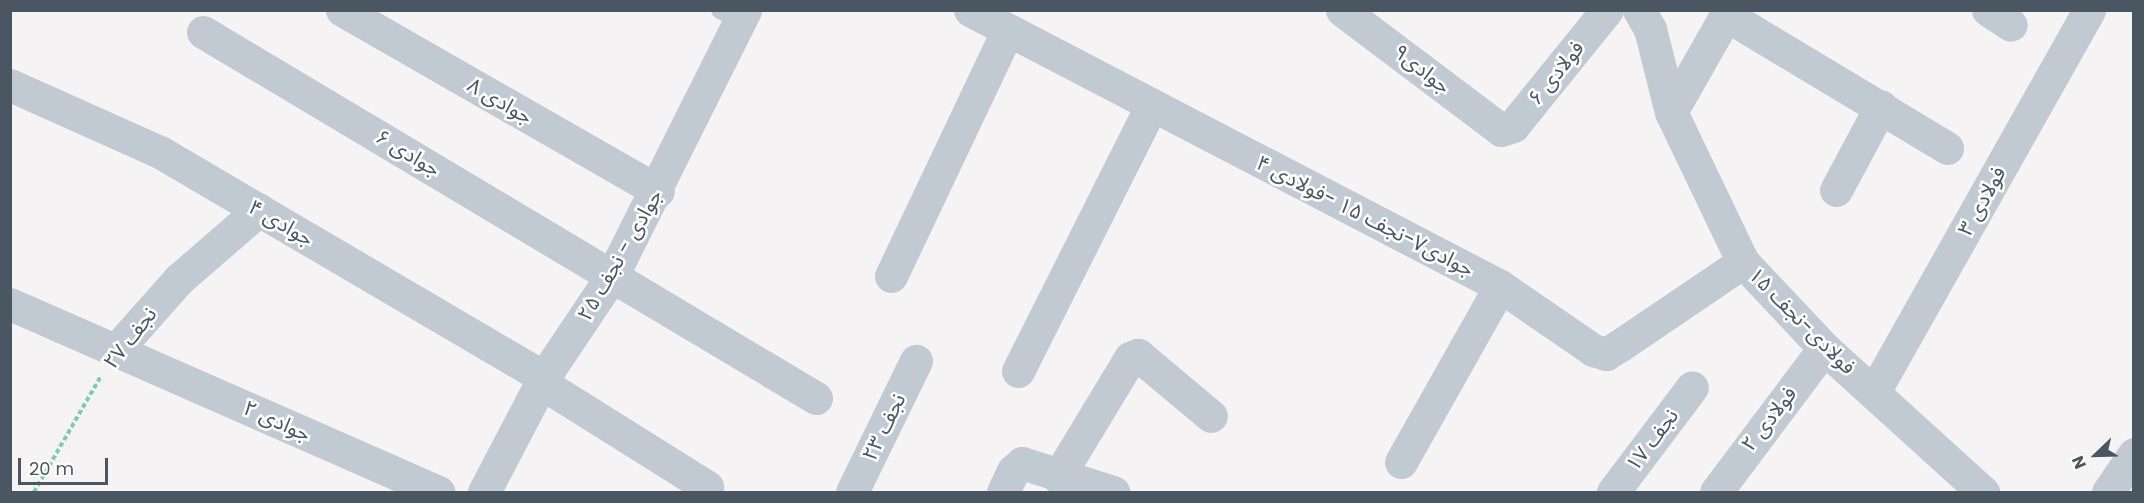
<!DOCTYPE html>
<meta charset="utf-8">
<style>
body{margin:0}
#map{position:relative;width:2144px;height:503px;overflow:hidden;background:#f5f3f3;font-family:Poppins,"Noto Sans Arabic",sans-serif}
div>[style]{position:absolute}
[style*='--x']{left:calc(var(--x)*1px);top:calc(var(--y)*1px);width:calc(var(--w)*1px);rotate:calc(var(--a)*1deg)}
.path>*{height:4px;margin-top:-2px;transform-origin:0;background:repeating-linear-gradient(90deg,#7ad0a6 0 4.5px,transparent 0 7.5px)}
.lane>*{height:18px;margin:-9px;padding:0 9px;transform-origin:9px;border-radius:9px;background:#c1cad2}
.street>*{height:33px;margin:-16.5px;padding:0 16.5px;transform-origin:16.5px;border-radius:16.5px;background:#c1cad2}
span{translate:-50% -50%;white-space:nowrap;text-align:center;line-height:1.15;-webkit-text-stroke:5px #fff;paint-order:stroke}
.street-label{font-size:21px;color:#4a5661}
.frame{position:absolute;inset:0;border:12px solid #4a5661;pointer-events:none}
.north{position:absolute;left:2066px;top:425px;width:60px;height:60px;-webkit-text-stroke:4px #fff;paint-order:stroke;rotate:247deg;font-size:16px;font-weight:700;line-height:24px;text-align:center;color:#4a5661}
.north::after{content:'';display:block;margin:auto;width:21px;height:27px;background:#4a5661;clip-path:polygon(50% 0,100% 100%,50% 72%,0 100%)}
.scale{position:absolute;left:18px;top:458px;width:90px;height:27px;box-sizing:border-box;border:3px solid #4a5661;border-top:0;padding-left:8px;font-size:18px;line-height:21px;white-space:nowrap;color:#4a5661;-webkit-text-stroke:4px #fff;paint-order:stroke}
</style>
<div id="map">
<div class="path">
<div style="--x:34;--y:492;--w:134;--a:-60"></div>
</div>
<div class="lane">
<div style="--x:720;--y:10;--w:22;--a:27"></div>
</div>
<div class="street">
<div style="--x:342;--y:10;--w:364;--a:29.8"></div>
<div style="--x:970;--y:10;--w:598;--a:27.51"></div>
<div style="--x:1500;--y:286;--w:113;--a:34.5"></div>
<div style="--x:1593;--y:350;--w:14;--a:17"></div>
<div style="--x:1606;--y:354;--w:15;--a:-32"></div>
<div style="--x:1619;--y:346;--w:150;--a:-34.1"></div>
<div style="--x:1342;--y:10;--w:199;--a:37"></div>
<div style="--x:1501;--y:130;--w:13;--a:-18"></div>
<div style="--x:1513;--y:126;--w:149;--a:-51"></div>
<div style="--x:1639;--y:10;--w:22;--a:60"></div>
<div style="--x:1650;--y:29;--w:86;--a:75.8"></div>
<div style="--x:1671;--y:112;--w:166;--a:64.4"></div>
<div style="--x:1743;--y:262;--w:118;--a:46.7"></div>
<div style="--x:1824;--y:348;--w:215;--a:42.2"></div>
<div style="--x:1988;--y:10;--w:27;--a:33"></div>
<div style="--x:1726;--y:15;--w:258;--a:31"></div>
<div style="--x:203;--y:32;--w:714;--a:30.84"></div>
<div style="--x:10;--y:85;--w:164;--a:24.1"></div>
<div style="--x:160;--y:152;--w:445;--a:30.4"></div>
<div style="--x:1671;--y:112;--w:117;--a:-60.4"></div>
<div style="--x:1836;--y:190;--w:95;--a:-61.8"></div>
<div style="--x:891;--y:276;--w:272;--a:-64.6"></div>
<div style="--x:10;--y:304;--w:468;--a:23.7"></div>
<div style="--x:116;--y:350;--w:95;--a:-48.4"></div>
<div style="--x:179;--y:279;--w:106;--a:-40.8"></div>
<div style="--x:1018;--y:371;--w:298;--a:-63.3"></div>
<div style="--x:543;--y:384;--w:194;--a:32.1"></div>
<div style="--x:1874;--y:392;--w:438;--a:-60.6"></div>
<div style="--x:1401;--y:462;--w:202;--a:-60.6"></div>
<div style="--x:1058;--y:477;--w:139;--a:-58.8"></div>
<div style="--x:1130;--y:358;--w:9;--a:-21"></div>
<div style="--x:1138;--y:355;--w:95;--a:39.9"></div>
<div style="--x:484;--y:492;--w:130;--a:-62.4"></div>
<div style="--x:544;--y:377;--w:124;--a:-56.2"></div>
<div style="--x:613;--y:274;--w:295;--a:-63.4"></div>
<div style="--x:852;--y:492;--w:146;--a:-64"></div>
<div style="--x:1003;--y:492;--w:23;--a:-65"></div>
<div style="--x:1013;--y:471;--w:12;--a:-42"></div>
<div style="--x:1022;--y:463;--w:96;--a:17.7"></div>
<div style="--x:1613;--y:492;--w:131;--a:-53"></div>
<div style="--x:1716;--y:492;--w:180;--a:-53.1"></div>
<div style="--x:2108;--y:492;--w:46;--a:-55.6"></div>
</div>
<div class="street-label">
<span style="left:1422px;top:69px;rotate:38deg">جوادی۹</span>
<span style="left:1556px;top:73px;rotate:-51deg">فولادی ۶</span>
<span style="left:500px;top:101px;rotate:30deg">جوادی ۸</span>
<span style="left:408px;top:153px;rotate:31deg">جوادی ۶</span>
<span style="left:1982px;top:201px;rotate:-61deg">فولادی ۳</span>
<span style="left:1365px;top:216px;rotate:27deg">جوادی۷-نجف ۱۵ -فولادی ۴</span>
<span style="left:281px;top:223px;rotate:30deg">جوادی ۴</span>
<span style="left:620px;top:255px;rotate:-60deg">جوادی - نجف ۲۵</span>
<span style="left:1802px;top:321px;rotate:45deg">فولادی-نجف ۱۵</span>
<span style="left:130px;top:338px;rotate:-52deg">نجف ۲۷</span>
<span style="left:1769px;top:419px;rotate:-52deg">فولادی ۲</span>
<span style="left:277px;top:421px;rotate:24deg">جوادی ۲</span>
<span style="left:884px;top:427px;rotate:-64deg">نجف ۲۳</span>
<span style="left:1652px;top:440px;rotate:-53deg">نجف ۱۷</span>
</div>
<div class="frame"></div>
<div class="north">N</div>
<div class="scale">20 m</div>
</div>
